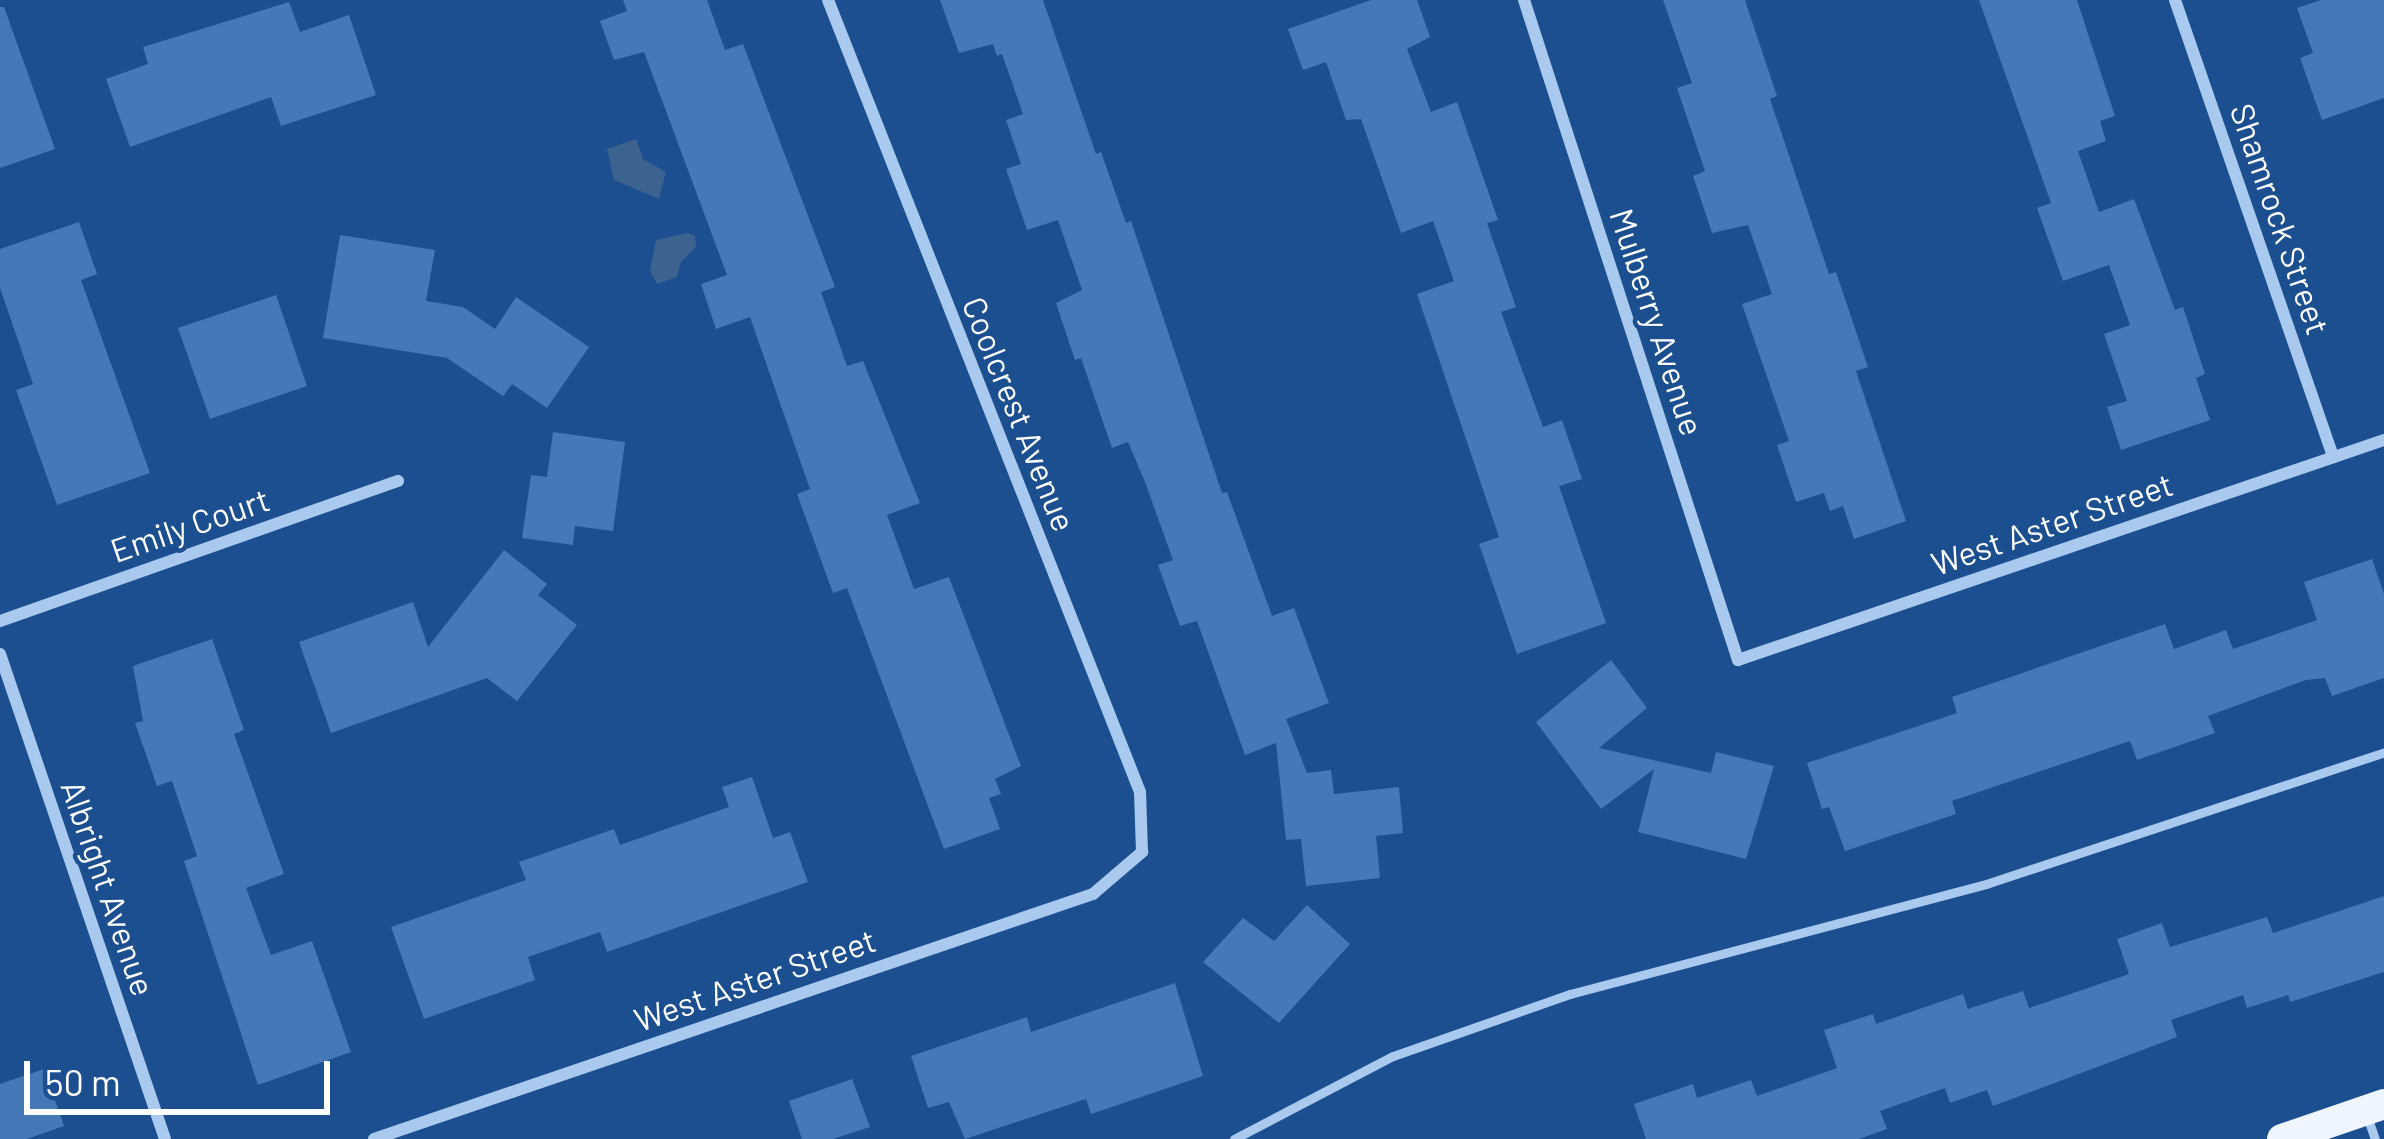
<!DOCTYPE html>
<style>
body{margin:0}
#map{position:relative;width:2384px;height:1139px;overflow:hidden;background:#1b4f8f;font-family:Barlow,sans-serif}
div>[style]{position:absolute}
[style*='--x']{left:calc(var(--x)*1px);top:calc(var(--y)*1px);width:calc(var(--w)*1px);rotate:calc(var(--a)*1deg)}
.water>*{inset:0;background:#3c6290}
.building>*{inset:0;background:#4478b7}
.lane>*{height:9px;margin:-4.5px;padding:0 4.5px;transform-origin:4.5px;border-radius:4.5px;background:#a9c9ee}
.street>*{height:12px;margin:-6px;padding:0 6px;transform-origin:6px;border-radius:6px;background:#a9c9ee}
.primary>*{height:30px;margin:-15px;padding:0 15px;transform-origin:15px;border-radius:15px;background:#f0f6ff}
span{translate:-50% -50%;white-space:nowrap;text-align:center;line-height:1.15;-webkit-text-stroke:9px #1b4f8f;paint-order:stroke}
.street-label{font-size:33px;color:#fff}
.scale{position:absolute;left:24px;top:1061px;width:306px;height:54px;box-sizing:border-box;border:6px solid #fff;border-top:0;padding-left:15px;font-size:36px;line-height:42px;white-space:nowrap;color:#fff;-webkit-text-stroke:9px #1b4f8f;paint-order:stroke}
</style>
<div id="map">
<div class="water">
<div style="clip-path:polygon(636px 139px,643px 159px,666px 172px,659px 199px,614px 180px,607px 149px)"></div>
<div style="clip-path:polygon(688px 233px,695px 236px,696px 247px,681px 262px,677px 277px,657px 284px,650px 271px,656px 240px)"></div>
</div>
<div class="building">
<div style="clip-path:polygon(623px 0,707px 0,725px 50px,743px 44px,835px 287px,821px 292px,847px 366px,863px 361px,920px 503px,887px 515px,914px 589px,949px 577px,1021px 766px,995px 779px,1001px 794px,989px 798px,1000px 829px,944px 849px,847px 588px,833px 593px,797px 494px,810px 489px,750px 317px,716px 329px,701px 284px,727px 275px,644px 52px,614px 60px,600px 21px,627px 11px)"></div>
<div style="clip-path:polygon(940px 0,1043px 0,1096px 154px,1101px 152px,1126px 223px,1131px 221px,1222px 493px,1227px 492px,1272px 616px,1294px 608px,1329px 703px,1286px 719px,1307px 773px,1331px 770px,1334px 794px,1399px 787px,1403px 833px,1376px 836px,1380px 878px,1306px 886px,1301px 839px,1286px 840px,1276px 743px,1245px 755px,1197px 621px,1180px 626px,1158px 565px,1173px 560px,1145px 482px,1128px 442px,1112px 448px,1081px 358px,1075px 360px,1056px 303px,1082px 290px,1058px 220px,1027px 230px,1006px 169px,1021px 164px,1006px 120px,1023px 114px,1002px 54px,997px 56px,993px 44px,959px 53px)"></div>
<div style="clip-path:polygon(1371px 0,1417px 0,1430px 37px,1407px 49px,1431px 112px,1457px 102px,1498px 220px,1487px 223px,1516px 307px,1501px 312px,1543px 427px,1562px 420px,1582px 479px,1559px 486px,1606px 623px,1517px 654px,1479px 544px,1499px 537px,1417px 294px,1454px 281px,1433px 221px,1401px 233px,1361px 119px,1346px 120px,1326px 62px,1303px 70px,1288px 29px)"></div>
<div style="clip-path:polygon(1663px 0,1745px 0,1777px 96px,1770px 99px,1829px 274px,1836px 272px,1868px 367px,1856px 371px,1906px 521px,1854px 539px,1843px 506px,1830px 511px,1824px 493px,1796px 502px,1777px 445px,1789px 441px,1742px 304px,1772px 294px,1748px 225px,1712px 233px,1693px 176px,1705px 171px,1677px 88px,1692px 83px)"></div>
<div style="clip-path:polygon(1979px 0,2077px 0,2115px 116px,2100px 121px,2106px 141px,2078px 151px,2099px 212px,2134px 199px,2175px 310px,2183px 307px,2205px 374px,2196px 378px,2210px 420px,2121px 450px,2107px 407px,2127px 401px,2104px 334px,2130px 325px,2109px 265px,2063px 281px,2037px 208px,2051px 203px)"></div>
<div style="clip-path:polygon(2321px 0,2384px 0,2384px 98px,2322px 120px,2300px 58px,2313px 53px,2297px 8px)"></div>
<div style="clip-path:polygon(289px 2px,300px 32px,349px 15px,376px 95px,281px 126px,271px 97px,130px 147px,106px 79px,148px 64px,143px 47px)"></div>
<div style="clip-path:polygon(0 7px,4px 7px,55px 149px,0 168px)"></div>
<div style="clip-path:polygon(79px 222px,97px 274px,81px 280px,150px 473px,57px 505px,16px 390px,33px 384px,0 288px,0 249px)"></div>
<div style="clip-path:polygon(340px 235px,435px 250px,426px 301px,463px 307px,495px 329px,516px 297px,589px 347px,547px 408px,512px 384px,503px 396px,447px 358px,323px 338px)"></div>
<div style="clip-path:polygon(276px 295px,307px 386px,210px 419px,178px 328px)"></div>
<div style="clip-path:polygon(553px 432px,625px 442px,613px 531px,575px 526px,573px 545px,522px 538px,531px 475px,547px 477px)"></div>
<div style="clip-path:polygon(504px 550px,547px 584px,538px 595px,577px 625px,517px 701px,487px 678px,331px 733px,299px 642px,413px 602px,428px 647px)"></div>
<div style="clip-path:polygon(2372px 559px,2384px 594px,2384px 678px,2332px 696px,2325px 678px,2306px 680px,2208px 716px,2215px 733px,2137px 760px,2130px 741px,1952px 801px,1956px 814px,1845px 851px,1829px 807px,1822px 809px,1807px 763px,1957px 713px,1952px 697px,2165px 624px,2174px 649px,2226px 630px,2233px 649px,2317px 620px,2304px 582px)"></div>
<div style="clip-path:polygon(212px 639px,244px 730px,234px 734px,284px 874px,246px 888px,271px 955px,312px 941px,351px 1052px,258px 1085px,184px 861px,197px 856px,172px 781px,157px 786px,135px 723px,143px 721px,133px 666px)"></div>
<div style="clip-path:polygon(1611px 660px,1647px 708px,1599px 748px,1711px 773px,1716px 752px,1774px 766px,1746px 859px,1638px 832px,1654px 769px,1601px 809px,1536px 722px)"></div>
<div style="clip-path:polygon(752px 777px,773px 838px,790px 832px,808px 882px,607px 952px,600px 932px,528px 957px,535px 980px,424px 1019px,391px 927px,526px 880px,519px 862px,614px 829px,620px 845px,729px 807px,722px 787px)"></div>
<div style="clip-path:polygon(2384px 896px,2384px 972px,2290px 1002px,2288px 995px,2247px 1008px,2243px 995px,2171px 1020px,2177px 1037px,1993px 1106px,1987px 1090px,1950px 1103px,1945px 1088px,1880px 1111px,1887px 1129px,1859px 1139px,1646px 1139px,1634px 1104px,1693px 1084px,1697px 1098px,1751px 1080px,1757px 1096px,1837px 1068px,1824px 1030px,1873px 1014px,1876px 1024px,1963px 994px,1968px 1009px,2023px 991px,2029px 1008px,2129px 974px,2117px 939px,2162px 923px,2170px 947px,2267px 917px,2273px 933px)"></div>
<div style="clip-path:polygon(1307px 905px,1350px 944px,1279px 1023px,1203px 962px,1243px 918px,1274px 941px)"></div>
<div style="clip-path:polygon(1175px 983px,1203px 1076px,1091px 1114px,1086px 1099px,965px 1139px,949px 1102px,928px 1108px,911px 1056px,1027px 1017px,1031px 1032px)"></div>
<div style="clip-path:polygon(44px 1069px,64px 1126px,27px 1139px,0 1139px,0 1084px)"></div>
<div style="clip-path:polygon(852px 1079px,870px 1127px,833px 1139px,802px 1139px,789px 1101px)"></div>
</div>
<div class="lane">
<div style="--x:2367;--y:1116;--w:24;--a:71"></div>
<div style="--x:1234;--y:1139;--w:179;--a:-27.6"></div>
<div style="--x:1393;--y:1056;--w:188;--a:-19.3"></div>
<div style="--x:1570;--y:994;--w:430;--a:-14.8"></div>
<div style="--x:1986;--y:884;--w:419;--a:-18.3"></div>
</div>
<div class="street">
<div style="--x:1524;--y:0;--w:694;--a:72.04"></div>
<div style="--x:1738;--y:660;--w:682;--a:-18.81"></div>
<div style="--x:2175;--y:0;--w:484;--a:70.9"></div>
<div style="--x:0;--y:621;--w:422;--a:-19.4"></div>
<div style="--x:0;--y:654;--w:512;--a:71.21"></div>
<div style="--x:374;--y:1139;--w:760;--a:-18.82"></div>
<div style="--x:1093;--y:894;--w:65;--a:-40.6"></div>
<div style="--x:1142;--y:852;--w:60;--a:-91.9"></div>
<div style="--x:1140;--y:792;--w:851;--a:-111.5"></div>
</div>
<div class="primary">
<div style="--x:2282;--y:1139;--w:108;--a:-18.9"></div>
</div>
<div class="street-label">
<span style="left:2280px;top:219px;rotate:71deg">Shamrock Street</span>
<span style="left:1657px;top:322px;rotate:72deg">Mulberry Avenue</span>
<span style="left:1019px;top:414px;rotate:68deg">Coolcrest Avenue</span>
<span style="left:2052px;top:524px;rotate:-19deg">West Aster Street</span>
<span style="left:190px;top:525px;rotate:-19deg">Emily Court</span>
<span style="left:108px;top:888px;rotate:71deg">Albright Avenue</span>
<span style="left:755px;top:980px;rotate:-19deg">West Aster Street</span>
</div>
<div class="scale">50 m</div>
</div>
